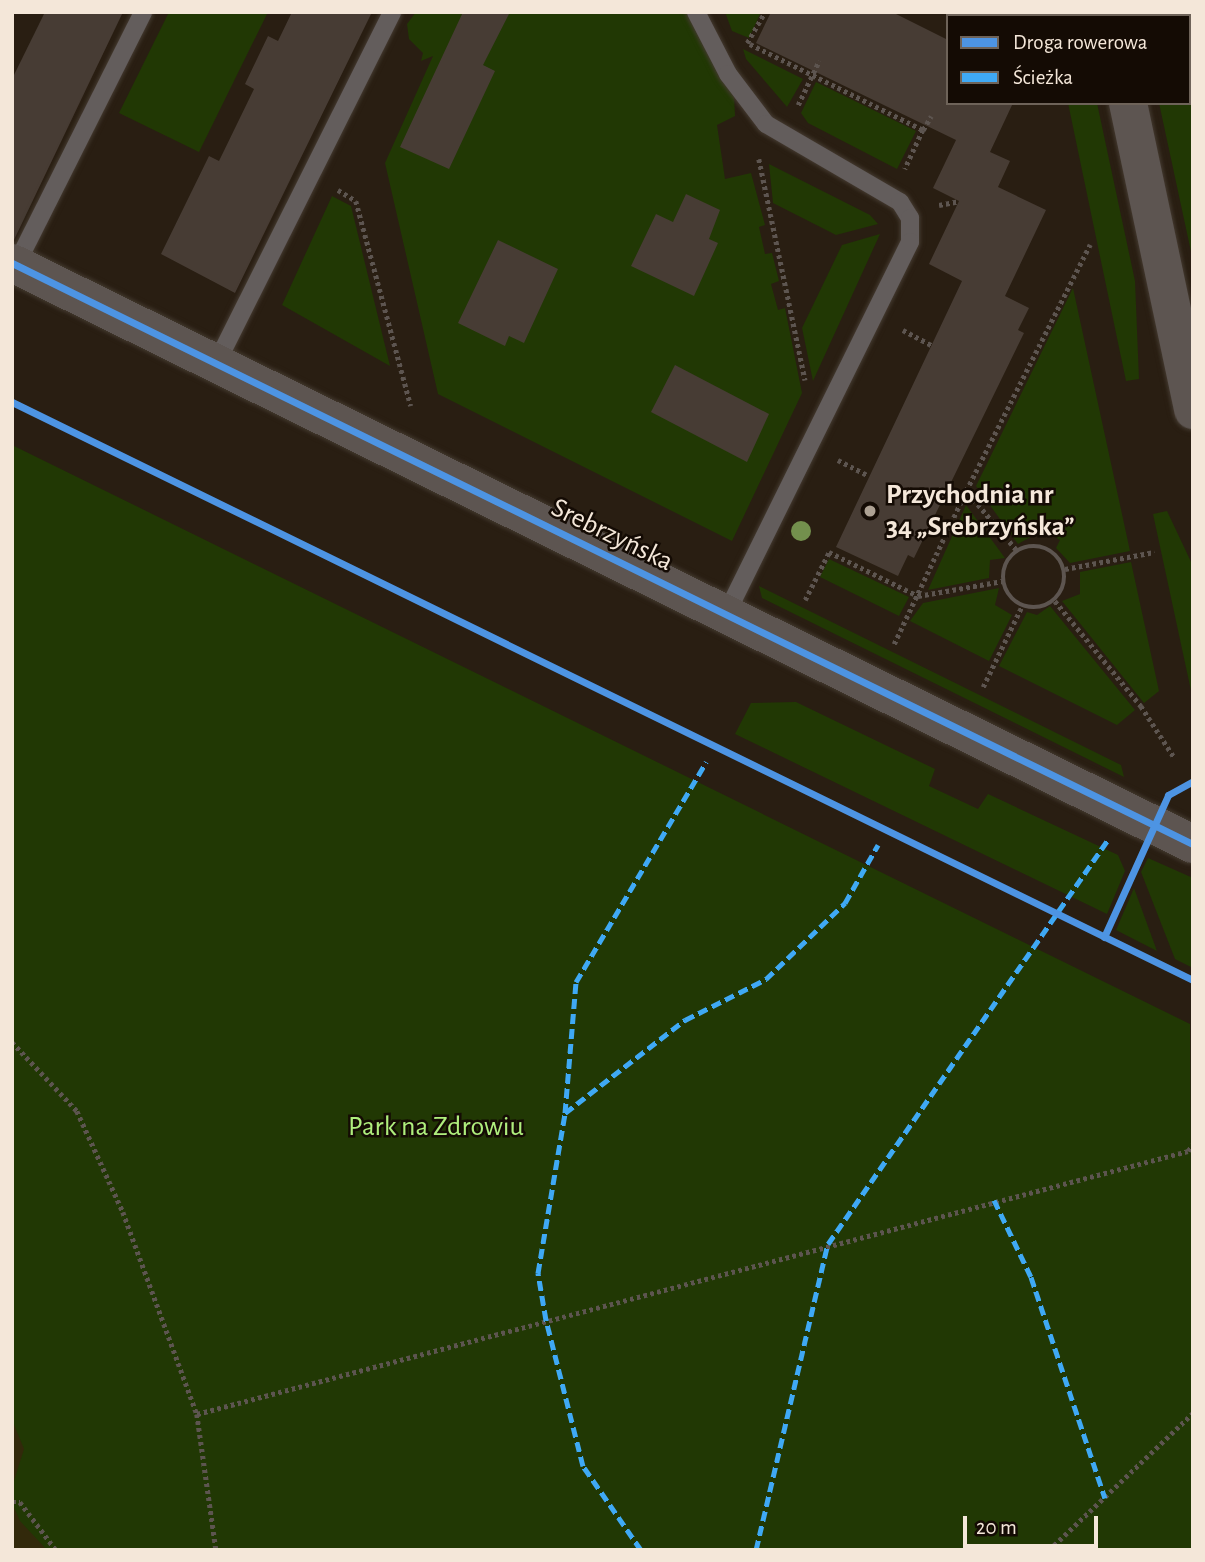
<!DOCTYPE html>
<meta charset="utf-8">
<style>
body{margin:0}
#map{position:relative;width:1205px;height:1562px;overflow:hidden;background:#291e12;font-family:"Alegreya Sans",sans-serif}
div>[style]{position:absolute}
[style*='--x']{left:calc(var(--x)*1px);top:calc(var(--y)*1px);width:calc(var(--w)*1px);rotate:calc(var(--a)*1deg)}
.green>*{inset:0;background:#213804}
.sand>*{inset:0;background:#32290b}
.building>*{inset:0;background:#473c34}
.path>*{height:4.5px;margin-top:-2.25px;transform-origin:0;background:repeating-linear-gradient(90deg,#5d5550 0 3.5px,transparent 0 7px)}
.path>.ring{margin:-2.25px;padding:0;box-sizing:content-box;background:none;border:4.5px solid #5d5550;border-radius:50%}
.roads{filter:drop-shadow(0 0 2px #443a30) drop-shadow(0 0 2px #443a30)}
.lane>*{height:18px;margin:-9px;padding:0 9px;transform-origin:9px;border-radius:9px;background:#635d5c}
.secondary>*{height:38px;margin:-19px;padding:0 19px;transform-origin:19px;border-radius:19px;background:#5d5551}
.quiet>*{height:5px;margin-top:-2.5px;transform-origin:0;background:repeating-linear-gradient(90deg,#3fa9f5 0 10px,transparent 0 15px)}
.cycleway>*{height:7px;margin:-3.5px;padding:0 3.5px;transform-origin:3.5px;border-radius:3.5px;background:#4d94e3}
.trees>*{width:20px;height:20px;margin:-10px;border-radius:50%;background:#73904d}
.dots>*{width:19px;height:19px;translate:-50% -50%;box-sizing:border-box;border:4px solid #140b04;border-radius:50%}
span{translate:-50% -50%;white-space:nowrap;text-align:center;line-height:1.15;-webkit-text-stroke:5px #140b04;paint-order:stroke}
.poi-label{font-size:28px;color:#f4e7d9;font-weight:700}
.left{translate:0 -50%;text-align:left}
.street-label{font-size:28px;color:#f4e7d9}
.park-label{font-size:28px;color:#afee7d}
.frame{position:absolute;inset:0;border:14px solid #f4e7d9;pointer-events:none}
.legend{position:absolute;left:946px;top:14px;width:245px;height:91px;box-sizing:border-box;background:#140b04;border:2px solid #6e6359;margin:0;padding:9px 12px;list-style:none;font-size:21px;color:#f4e7d9}
.legend li{display:flex;align-items:center;gap:14px;height:35px}
.legend b{width:35px;border:2px solid #6e6359}
.scale{position:absolute;left:963px;top:1516px;width:135px;height:32px;box-sizing:border-box;border:4px solid #f4e7d9;border-top:0;padding-left:9px;font-size:21px;line-height:24px;white-space:nowrap;color:#f4e7d9;-webkit-text-stroke:5px #140b04;paint-order:stroke}
</style>
<div id="map">
<div class="green">
<div style="clip-path:polygon(169px 12px,268px 12px,199px 152px,119px 113px)"></div>
<div style="clip-path:polygon(416px 12px,687px 12px,734px 95px,735px 116px,717px 125px,725px 179px,751px 173px,765px 225px,759px 227px,765px 254px,772px 253px,779px 281px,771px 284px,778px 310px,785px 308px,802px 393px,732px 541px,438px 394px,385px 163px,433px 56px,421px 61px,423px 53px,409px 39px,407px 24px)"></div>
<div style="clip-path:polygon(725px 12px,761px 12px,749px 38px,732px 31px)"></div>
<div style="clip-path:polygon(743px 49px,803px 79px,787px 107px,746px 59px)"></div>
<div style="clip-path:polygon(1189px 70px,1193px 86px,1193px 261px,1159px 103px,1189px 103px)"></div>
<div style="clip-path:polygon(816px 82px,916px 131px,897px 169px,808px 123px,801px 113px)"></div>
<div style="clip-path:polygon(1068px 103px,1097px 103px,1135px 281px,1139px 379px,1126px 381px)"></div>
<div style="clip-path:polygon(769px 164px,870px 215px,878px 224px,836px 235px,773px 203px)"></div>
<div style="clip-path:polygon(332px 196px,351px 206px,390px 366px,282px 305px)"></div>
<div style="clip-path:polygon(880px 234px,813px 381px,802px 328px,842px 245px)"></div>
<div style="clip-path:polygon(1073px 288px,1130px 551px,1070px 563px,1056px 548px,1060px 540px,1043px 530px,1018px 544px,976px 486px)"></div>
<div style="clip-path:polygon(12px 445px,1190px 1024px,1193px 1550px,12px 1550px)"></div>
<div style="clip-path:polygon(966px 505px,1005px 558px,990px 560px,989px 578px,928px 590px)"></div>
<div style="clip-path:polygon(1167px 511px,1193px 566px,1193px 700px,1153px 514px)"></div>
<div style="clip-path:polygon(829px 559px,909px 597px,899px 616px,820px 577px)"></div>
<div style="clip-path:polygon(1131px 562px,1159px 691px,1144px 703px,1062px 601px,1080px 594px,1080px 572px)"></div>
<div style="clip-path:polygon(759px 586px,1121px 765px,1124px 777px,762px 598px)"></div>
<div style="clip-path:polygon(999px 588px,995px 605px,1012px 615px,989px 661px,910px 621px,923px 603px)"></div>
<div style="clip-path:polygon(1050px 606px,1135px 710px,1117px 725px,999px 666px,1027px 612px,1037px 615px)"></div>
<div style="clip-path:polygon(796px 702px,935px 769px,929px 786px,978px 809px,988px 794px,1118px 855px,1125px 871px,1107px 914px,735px 734px,751px 703px)"></div>
<div style="clip-path:polygon(1148px 858px,1193px 878px,1193px 968px,1175px 959px,1141px 872px)"></div>
<div style="clip-path:polygon(1134px 888px,1157px 951px,1116px 930px)"></div>
</div>
<div class="sand">
<div style="clip-path:polygon(12px 1420px,24px 1449px,12px 1487px)"></div>
<div style="clip-path:polygon(12px 1503px,20px 1521px,47px 1550px,12px 1550px)"></div>
</div>
<div class="building">
<div style="clip-path:polygon(45px 12px,123px 12px,13px 242px,12px 79px)"></div>
<div style="clip-path:polygon(292px 12px,372px 12px,235px 293px,161px 254px,209px 156px,219px 161px,254px 89px,245px 84px,268px 36px,278px 41px)"></div>
<div style="clip-path:polygon(463px 12px,510px 12px,483px 65px,495px 71px,449px 169px,400px 147px)"></div>
<div style="clip-path:polygon(771px 12px,892px 12px,948px 40px,948px 103px,1013px 103px,990px 152px,1010px 161px,998px 187px,1046px 210px,1005px 296px,1029px 308px,1018px 330px,1024px 333px,914px 558px,908px 555px,898px 576px,836px 547px,962px 281px,929px 264px,959px 201px,933px 188px,956px 140px,756px 43px)"></div>
<div style="clip-path:polygon(686px 194px,720px 210px,709px 239px,718px 243px,694px 296px,631px 266px,656px 214px,673px 222px)"></div>
<div style="clip-path:polygon(498px 240px,558px 269px,524px 343px,509px 336px,505px 346px,458px 323px)"></div>
<div style="clip-path:polygon(675px 365px,769px 414px,747px 462px,651px 412px)"></div>
</div>
<div class="path">
<div style="--x:747;--y:43;--w:36;--a:-60"></div>
<div style="--x:750;--y:44;--w:193;--a:26.4"></div>
<div style="--x:923;--y:130;--w:43;--a:114.8"></div>
<div style="--x:798;--y:105;--w:49;--a:-64.5"></div>
<div style="--x:923;--y:130;--w:16;--a:-60"></div>
<div style="--x:759;--y:159;--w:226;--a:78.2"></div>
<div style="--x:338;--y:190;--w:21;--a:31"></div>
<div style="--x:356;--y:201;--w:212;--a:75"></div>
<div style="--x:939;--y:205;--w:20;--a:-11"></div>
<div style="--x:903;--y:330;--w:32;--a:28"></div>
<div style="--x:838;--y:460;--w:34;--a:27"></div>
<div class="ring" style="left:1003px;top:546px;width:57.5px;height:57.5px"></div>
<div style="--x:1016;--y:550;--w:77;--a:-130.3"></div>
<div style="--x:966;--y:491;--w:276;--a:-63.3"></div>
<div style="--x:1065;--y:569;--w:91;--a:-10.8"></div>
<div style="--x:805;--y:600;--w:54;--a:-63.4"></div>
<div style="--x:829;--y:552;--w:99;--a:26.3"></div>
<div style="--x:918;--y:596;--w:86;--a:-10"></div>
<div style="--x:1055;--y:601;--w:136;--a:50.7"></div>
<div style="--x:1141;--y:706;--w:61;--a:57.1"></div>
<div style="--x:894;--y:644;--w:169;--a:-64.8"></div>
<div style="--x:983;--y:687;--w:90;--a:-64.3"></div>
<div style="--x:12;--y:1042;--w:95;--a:46.7"></div>
<div style="--x:77;--y:1111;--w:111;--a:65.5"></div>
<div style="--x:123;--y:1212;--w:215;--a:69.9"></div>
<div style="--x:197;--y:1414;--w:137;--a:82"></div>
<div style="--x:197;--y:1414;--w:1025;--a:-14.86"></div>
<div style="--x:1188;--y:1151;--w:9;--a:-54"></div>
<div style="--x:12;--y:1502;--w:8;--a:0"></div>
<div style="--x:20;--y:1502;--w:60;--a:53.1"></div>
<div style="--x:1049;--y:1550;--w:199;--a:-43.6"></div>
</div>
<div class="roads">
<div class="lane">
<div style="--x:696;--y:12;--w:70;--a:62.7"></div>
<div style="--x:728;--y:74;--w:63;--a:52.8"></div>
<div style="--x:766;--y:124;--w:155;--a:30.2"></div>
<div style="--x:900;--y:202;--w:19;--a:58"></div>
<div style="--x:910;--y:218;--w:24;--a:90"></div>
<div style="--x:910;--y:242;--w:415;--a:116.3"></div>
<div style="--x:16;--y:265;--w:283;--a:-63.3"></div>
<div style="--x:215;--y:366;--w:396;--a:-63.4"></div>
</div>
<div class="secondary">
<div style="--x:1109;--y:12;--w:4;--a:76"></div>
<div style="--x:1128;--y:103;--w:314;--a:78"></div>
<div style="--x:12;--y:263;--w:1316;--a:26.2"></div>
</div>
</div>
<div class="quiet">
<div style="--x:1189;--y:23;--w:16;--a:76"></div>
<div style="--x:565;--y:1113;--w:131;--a:-85.2"></div>
<div style="--x:576;--y:982;--w:256;--a:-59.4"></div>
<div style="--x:994;--y:1200;--w:85;--a:64.3"></div>
<div style="--x:1031;--y:1277;--w:233;--a:71.5"></div>
<div style="--x:641;--y:1550;--w:102;--a:-124.6"></div>
<div style="--x:583;--y:1466;--w:151;--a:-104.2"></div>
<div style="--x:546;--y:1320;--w:48;--a:-99.7"></div>
<div style="--x:538;--y:1273;--w:162;--a:-80.4"></div>
<div style="--x:565;--y:1113;--w:152;--a:-37.8"></div>
<div style="--x:685;--y:1020;--w:91;--a:-26.8"></div>
<div style="--x:766;--y:979;--w:110;--a:-43.9"></div>
<div style="--x:845;--y:903;--w:67;--a:-60.4"></div>
<div style="--x:756;--y:1550;--w:314;--a:-76.8"></div>
<div style="--x:828;--y:1244;--w:492;--a:-55.3"></div>
</div>
<div class="cycleway">
<div style="--x:12;--y:263;--w:1316;--a:26.2"></div>
<div style="--x:12;--y:402;--w:1315;--a:26.08"></div>
<div style="--x:1104;--y:937;--w:156;--a:-65.7"></div>
<div style="--x:1168;--y:795;--w:29;--a:-29"></div>
</div>
<div class="trees">
<div style="left:801px;top:531px"></div>
</div>
<div class="dots">
<div style="left:870px;top:511px;background:#ada193"></div>
</div>
<div class="poi-label">
<span class="left" style="left:886px;top:511px">Przychodnia nr<br>34 „Srebrzyńska”</span>
</div>
<div class="street-label">
<span style="left:612px;top:535px;rotate:26deg">Srebrzyńska</span>
</div>
<div class="park-label">
<span style="left:436px;top:1127px">Park na Zdrowiu</span>
</div>
<div class="frame"></div>
<ul class="legend">
<li><b style="height:9px;background:#4d94e3"></b>Droga rowerowa</li>
<li><b style="height:9px;background:#3fa9f5"></b>Ścieżka</li>
</ul>
<div class="scale">20 m</div>
</div>
